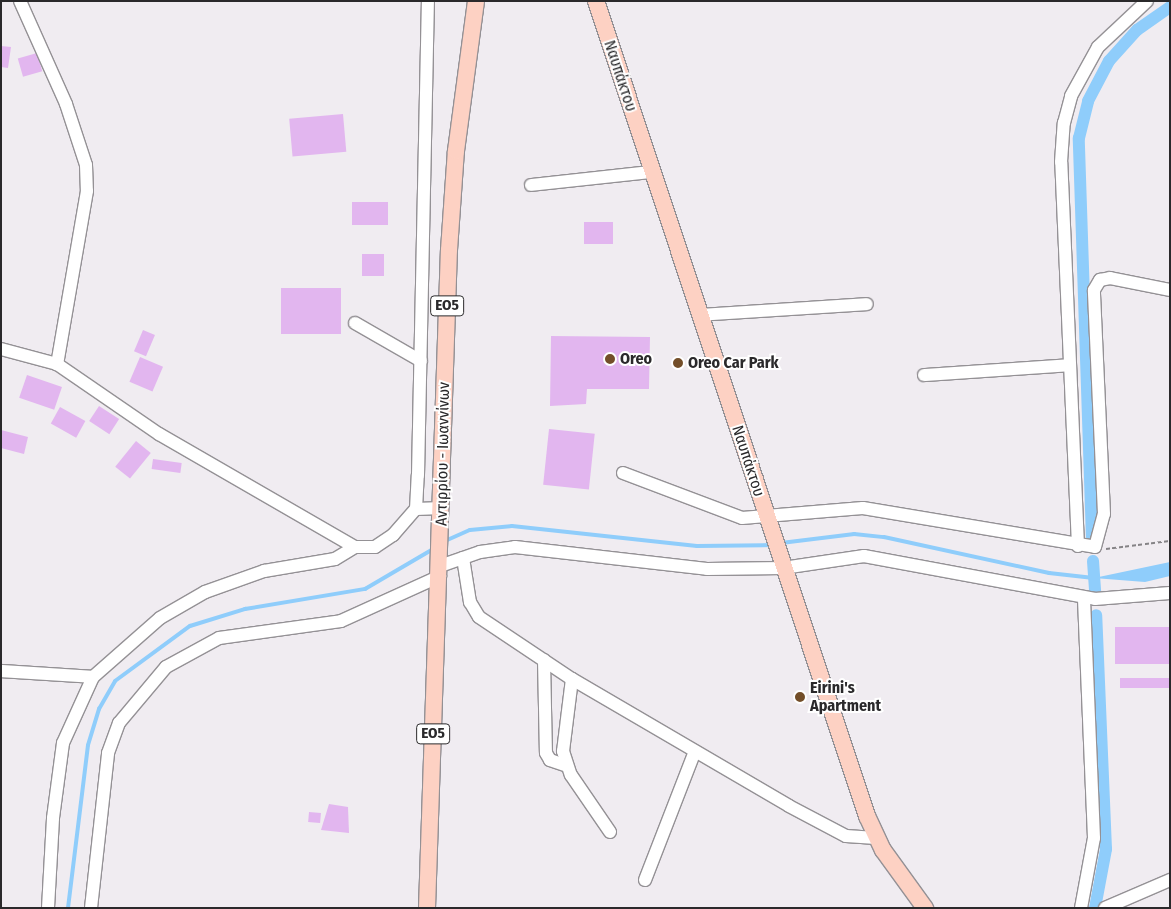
<!DOCTYPE html>
<html>
<head>
<meta charset="utf-8">
<style>
  body { margin:0 }
  #map { position:relative; width:1171px; height:909px; overflow:hidden; background:#f0ecf1; font-family:"Fira Sans Condensed",sans-serif }
  div>[style] { position:absolute }
  .water>* { inset:0; background:#8fcdfb }
  .stream>* { height:4px; margin:-2px; padding:0 2px; transform-origin:2px; border-radius:2px; background:#8fcdfb }
  .canal>* { height:12px; margin:-6px; padding:0 6px; transform-origin:6px; border-radius:6px; background:#8fcdfb }
  .building>* { inset:0; background:#e2b6ef; transform-origin:0 0 }
  .path>* { height:2px; margin-top:-1px; transform-origin:0; background:repeating-linear-gradient(90deg,#858386 0 4px,transparent 0 6.5px) }
  .roads { filter:drop-shadow(1px 0 #949195) drop-shadow(-1px 0 #949195) drop-shadow(0 1px #949195) drop-shadow(0 -1px #949195) }
  .minor>* { height:12px; margin:-6px; padding:0 6px; transform-origin:6px; border-radius:6px; background:#fff }
  .major>* { height:16px; margin:-8px; padding:0 8px; transform-origin:8px; border-radius:8px; background:#fdd1c3 }
  .dots>* { width:14px; height:14px; translate:-50% -50%; box-sizing:border-box; border:2px solid #fff; border-radius:50% }
  span { translate:-50% -50%; white-space:nowrap; text-align:center; line-height:1.15; -webkit-text-stroke:4px #fff; paint-order:stroke }
  .shield-label span { padding:1px 4px; background:#fff; border:1px solid; border-radius:4px; -webkit-text-stroke-width:0 }
  .shield-label { font-size:15px; color:#2a292b; font-weight:700 }
  .street-label { font-size:16px; color:#2a292b }
  .poi-label { font-size:16px; color:#2a292b; font-weight:700 }
  .left { translate:0 -50%; text-align:left }
  .frame { position:absolute; inset:0; border:2px solid #2a292b; pointer-events:none }
</style>
</head>
<body>
<div id="map">
  <div class="water">
    <i style="clip-path:polygon(1170px 562px,1170px 576px,1145px 582px,1094px 578px)"></i>
  </div>
  <div class="stream">
    <i style="left:445px;top:541px;width:27px;rotate:-24deg"></i>
    <i style="left:470px;top:530px;width:42px;rotate:-5.4deg"></i>
    <i style="left:512px;top:526px;width:186px;rotate:6.2deg"></i>
    <i style="left:697px;top:546px;width:77px;rotate:-0.7deg"></i>
    <i style="left:781px;top:543px;width:74px;rotate:-7deg"></i>
    <i style="left:854px;top:534px;width:30px;rotate:6deg"></i>
    <i style="left:884px;top:537px;width:169px;rotate:12.3deg"></i>
    <i style="left:1049px;top:573px;width:45px;rotate:6.3deg"></i>
    <i style="left:68px;top:908px;width:164px;rotate:-83deg"></i>
    <i style="left:88px;top:745px;width:38px;rotate:-73deg"></i>
    <i style="left:99px;top:709px;width:32px;rotate:-60deg"></i>
    <i style="left:115px;top:681px;width:93px;rotate:-36.3deg"></i>
    <i style="left:190px;top:626px;width:58px;rotate:-17.2deg"></i>
    <i style="left:245px;top:609px;width:122px;rotate:-9.5deg"></i>
    <i style="left:365px;top:589px;width:81px;rotate:-30.4deg"></i>
  </div>
  <div class="canal">
    <i style="left:1092px;top:539px;width:401px;rotate:-91.9deg"></i>
    <i style="left:1079px;top:138px;width:38px;rotate:-76deg"></i>
    <i style="left:1088px;top:101px;width:45px;rotate:-62.3deg"></i>
    <i style="left:1109px;top:61px;width:42px;rotate:-47.9deg"></i>
    <i style="left:1137px;top:30px;width:40px;rotate:-34.9deg"></i>
    <i style="left:1093px;top:561px;width:31px;rotate:86deg"></i>
    <i style="left:1095px;top:908px;width:60px;rotate:-79.4deg"></i>
    <i style="left:1106px;top:849px;width:234px;rotate:-92.4deg"></i>
  </div>
  <div class="building">
    <i style="clip-path:polygon(1px 46px,11px 47px,8px 68px,1px 67px)"></i>
    <i style="left:37px;top:53px;width:19px;height:20px;rotate:74deg"></i>
    <i style="left:343px;top:114px;width:38px;height:54px;rotate:85deg"></i>
    <i style="left:352px;top:202px;width:36px;height:23px"></i>
    <i style="left:584px;top:222px;width:29px;height:22px"></i>
    <i style="left:362px;top:254px;width:22px;height:22px"></i>
    <i style="left:281px;top:288px;width:60px;height:46px"></i>
    <i style="left:143px;top:330px;width:13px;height:23px;rotate:23deg"></i>
    <i style="clip-path:polygon(551px 336px,650px 337px,649px 389px,587px 389px,586px 404px,550px 406px)"></i>
    <i style="left:140px;top:357px;width:25px;height:27px;rotate:23deg"></i>
    <i style="left:27px;top:375px;width:37px;height:24px;rotate:19deg"></i>
    <i style="left:99px;top:406px;width:24px;height:18px;rotate:33deg"></i>
    <i style="left:60px;top:407px;width:29px;height:19px;rotate:29deg"></i>
    <i style="left:549px;top:429px;width:46px;height:56px;rotate:6deg"></i>
    <i style="clip-path:polygon(1px 430px,28px 437px,24px 454px,1px 448px)"></i>
    <i style="left:136px;top:441px;width:19px;height:33px;rotate:39deg"></i>
    <i style="left:153px;top:459px;width:29px;height:10px;rotate:8deg"></i>
    <i style="left:1170px;top:627px;width:37px;height:55px;rotate:90deg"></i>
    <i style="left:1170px;top:678px;width:10px;height:50px;rotate:90deg"></i>
    <i style="clip-path:polygon(329px 804px,348px 807px,349px 833px,321px 830px)"></i>
    <i style="left:309px;top:812px;width:12px;height:10px;rotate:5deg"></i>
  </div>
  <div class="path">
    <i style="left:1106px;top:549px;width:64px;rotate:-7.1deg"></i>
  </div>
  <div class="roads">
    <div class="minor">
      <i style="left:20px;top:1px;width:113px;rotate:65.9deg"></i>
      <i style="left:66px;top:104px;width:64px;rotate:71.8deg"></i>
      <i style="left:86px;top:165px;width:26px;rotate:88deg"></i>
      <i style="left:87px;top:191px;width:176px;rotate:99.8deg"></i>
      <i style="left:531px;top:185px;width:121px;rotate:-6.2deg"></i>
      <i style="left:699px;top:315px;width:168px;rotate:-3.7deg"></i>
      <i style="left:355px;top:323px;width:76px;rotate:29.9deg"></i>
      <i style="left:1px;top:349px;width:58px;rotate:15deg"></i>
      <i style="left:57px;top:364px;width:124px;rotate:34.5deg"></i>
      <i style="left:159px;top:434px;width:226px;rotate:30deg"></i>
      <i style="left:355px;top:547px;width:20px"></i>
      <i style="left:375px;top:547px;width:22px;rotate:-34deg"></i>
      <i style="left:393px;top:535px;width:35px;rotate:-49deg"></i>
      <i style="left:416px;top:509px;width:34px;rotate:-87deg"></i>
      <i style="left:418px;top:475px;width:474px;rotate:-88.8deg"></i>
      <i style="left:924px;top:375px;width:146px;rotate:-3.9deg"></i>
      <i style="left:623px;top:473px;width:127px;rotate:20.7deg"></i>
      <i style="left:742px;top:518px;width:121px;rotate:-4.7deg"></i>
      <i style="left:863px;top:508px;width:235px;rotate:9.5deg"></i>
      <i style="left:1095px;top:547px;width:34px;rotate:-75deg"></i>
      <i style="left:1104px;top:514px;width:224px;rotate:-92.6deg"></i>
      <i style="left:1094px;top:290px;width:12px;rotate:-59deg"></i>
      <i style="left:1100px;top:280px;width:10px;rotate:-11deg"></i>
      <i style="left:1110px;top:278px;width:61px;rotate:11.3deg"></i>
      <i style="left:416px;top:509px;width:26px;rotate:-2deg"></i>
      <i style="left:1078px;top:546px;width:384px;rotate:-92.5deg"></i>
      <i style="left:1061px;top:162px;width:39px;rotate:-86deg"></i>
      <i style="left:1064px;top:123px;width:28px;rotate:-75deg"></i>
      <i style="left:1071px;top:96px;width:56px;rotate:-61.1deg"></i>
      <i style="left:1098px;top:47px;width:67px;rotate:-43.2deg"></i>
      <i style="left:463px;top:558px;width:45px;rotate:81deg"></i>
      <i style="left:470px;top:602px;width:17px;rotate:59deg"></i>
      <i style="left:479px;top:617px;width:112px;rotate:33.7deg"></i>
      <i style="left:572px;top:679px;width:251px;rotate:30.3deg"></i>
      <i style="left:789px;top:806px;width:64px;rotate:27.8deg"></i>
      <i style="left:846px;top:836px;width:30px;rotate:4deg"></i>
      <i style="left:440px;top:566px;width:42px;rotate:-19.3deg"></i>
      <i style="left:480px;top:552px;width:35px;rotate:-8deg"></i>
      <i style="left:515px;top:547px;width:193px;rotate:6.5deg"></i>
      <i style="left:707px;top:569px;width:76px;rotate:-0.8deg"></i>
      <i style="left:783px;top:568px;width:82px;rotate:-8.4deg"></i>
      <i style="left:864px;top:556px;width:235px;rotate:10.5deg"></i>
      <i style="left:1095px;top:599px;width:75px;rotate:-4.6deg"></i>
      <i style="left:544px;top:660px;width:93px;rotate:88.8deg"></i>
      <i style="left:546px;top:753px;width:8px;rotate:60deg"></i>
      <i style="left:550px;top:760px;width:18px;rotate:19deg"></i>
      <i style="left:1px;top:671px;width:92px;rotate:3.7deg"></i>
      <i style="left:572px;top:679px;width:73px;rotate:97.1deg"></i>
      <i style="left:563px;top:751px;width:25px;rotate:72deg"></i>
      <i style="left:571px;top:775px;width:69px;rotate:55.6deg"></i>
      <i style="left:645px;top:880px;width:138px;rotate:-68.8deg"></i>
      <i style="left:48px;top:908px;width:90px;rotate:-86.8deg"></i>
      <i style="left:53px;top:818px;width:76px;rotate:-82.4deg"></i>
      <i style="left:63px;top:743px;width:72px;rotate:-65.6deg"></i>
      <i style="left:93px;top:677px;width:89px;rotate:-41.4deg"></i>
      <i style="left:160px;top:618px;width:52px;rotate:-30deg"></i>
      <i style="left:205px;top:592px;width:63px;rotate:-19.6deg"></i>
      <i style="left:264px;top:571px;width:72px;rotate:-9.6deg"></i>
      <i style="left:335px;top:559px;width:23px;rotate:-31deg"></i>
      <i style="left:91px;top:908px;width:156px;rotate:-83.7deg"></i>
      <i style="left:108px;top:753px;width:32px;rotate:-70deg"></i>
      <i style="left:119px;top:723px;width:73px;rotate:-50deg"></i>
      <i style="left:166px;top:667px;width:60px;rotate:-28.7deg"></i>
      <i style="left:219px;top:638px;width:123px;rotate:-7.9deg"></i>
      <i style="left:341px;top:621px;width:109px;rotate:-24.4deg"></i>
      <i style="left:1081px;top:908px;width:71px;rotate:-79.5deg"></i>
      <i style="left:1094px;top:838px;width:241px;rotate:-92.4deg"></i>
      <i style="left:1105px;top:908px;width:71px;rotate:-23.3deg"></i>
    </div>
    <div class="major">
      <i style="left:596px;top:1px;width:859px;rotate:71.61deg"></i>
      <i style="left:867px;top:816px;width:38px;rotate:65deg"></i>
      <i style="left:883px;top:850px;width:72px;rotate:54.1deg"></i>
      <i style="left:427px;top:908px;width:658px;rotate:-88.09deg"></i>
      <i style="left:449px;top:250px;width:99px;rotate:-86deg"></i>
      <i style="left:456px;top:151px;width:151px;rotate:-82.4deg"></i>
    </div>
  </div>
  <div class="dots">
    <i style="left:610px;top:359px;background:#734e29"></i>
    <i style="left:678px;top:363px;background:#734e29"></i>
    <i style="left:800px;top:697px;background:#734e29"></i>
  </div>
  <div class="shield-label">
    <span style="left:447px;top:306px">ΕΟ5</span>
    <span style="left:433px;top:734px">ΕΟ5</span>
  </div>
  <div class="street-label">
    <span style="left:620px;top:76px;rotate:72deg">Ναυπάκτου</span>
    <span style="left:443px;top:454px;rotate:-89deg">Αντιρρίου - Ιωαννίνων</span>
    <span style="left:748px;top:461px;rotate:72deg">Ναυπάκτου</span>
  </div>
  <div class="poi-label">
    <span class="left" style="left:620px;top:359px">Oreo</span>
    <span class="left" style="left:688px;top:363px">Oreo Car Park</span>
    <span class="left" style="left:810px;top:697px">Eirini's<br>Apartment</span>
  </div>
  <div class="frame"></div>
</div>
</body>
</html>
